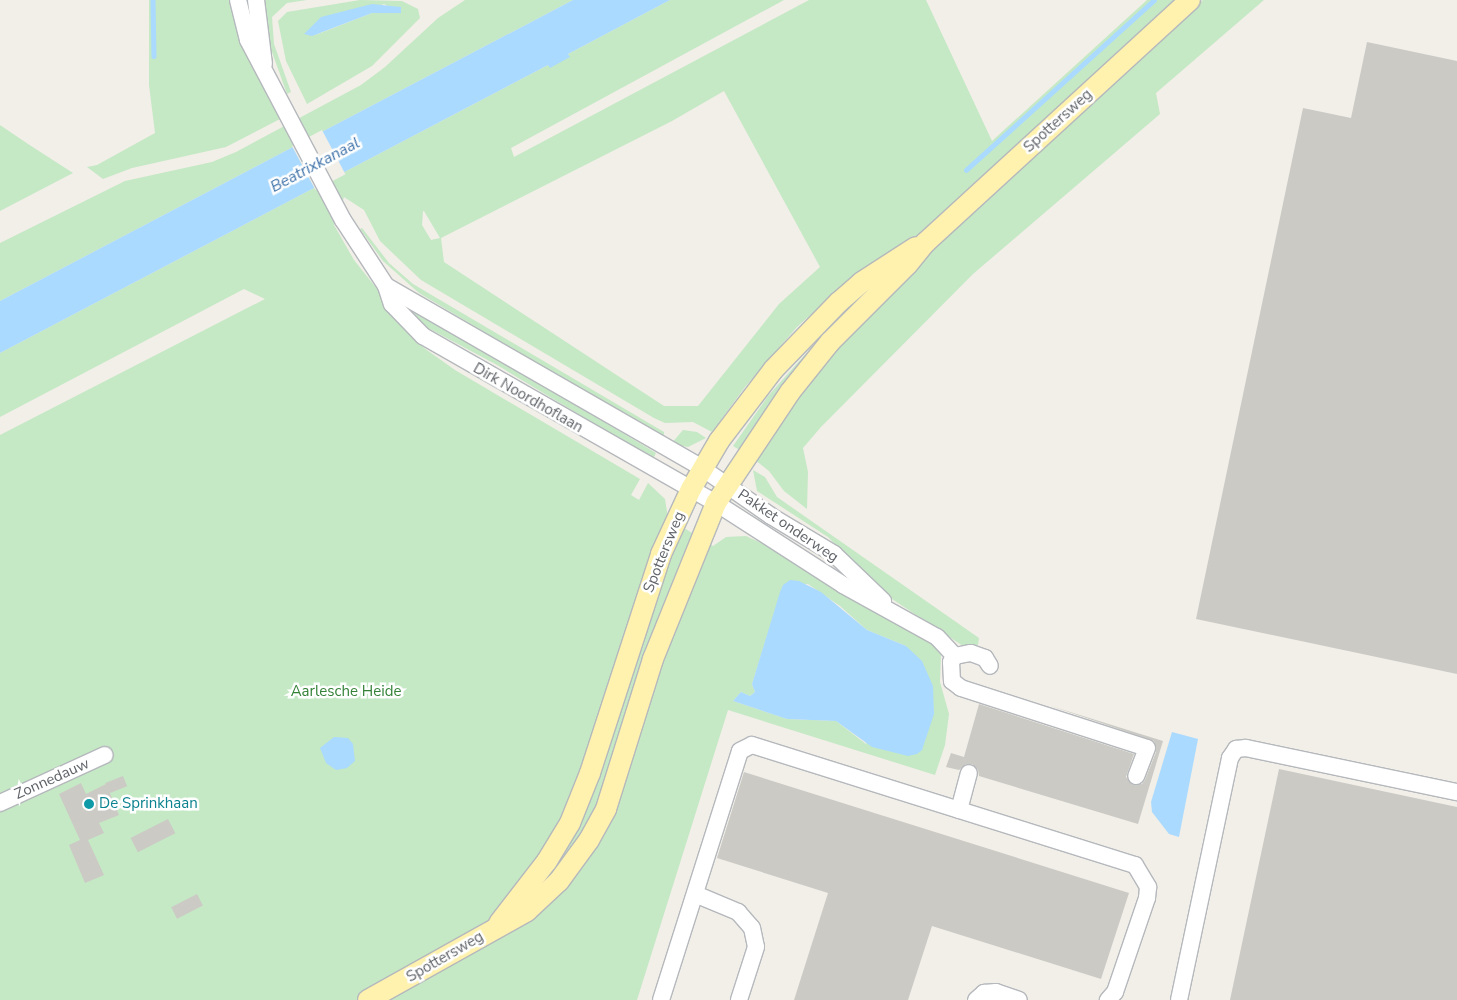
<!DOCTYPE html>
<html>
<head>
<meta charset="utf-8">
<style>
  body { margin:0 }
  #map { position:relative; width:1457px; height:1000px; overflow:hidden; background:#f1efe8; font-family:"Nunito Sans",sans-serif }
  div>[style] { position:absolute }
  .green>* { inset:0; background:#c5e8c5 }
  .water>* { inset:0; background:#aadaff }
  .pier>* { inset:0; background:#f1efe8; transform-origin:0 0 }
  .stream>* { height:4.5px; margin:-2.25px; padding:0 2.25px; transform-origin:2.25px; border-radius:2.25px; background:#aadaff }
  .building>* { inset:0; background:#cccac5; transform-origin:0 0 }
  .roads { filter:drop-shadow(1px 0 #b5b8bc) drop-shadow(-1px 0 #b5b8bc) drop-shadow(0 1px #b5b8bc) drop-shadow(0 -1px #b5b8bc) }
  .minor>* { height:16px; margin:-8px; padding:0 8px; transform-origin:8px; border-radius:8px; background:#fff }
  .major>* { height:20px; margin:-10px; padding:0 10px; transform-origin:10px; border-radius:10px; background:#fff2af }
  .dots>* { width:14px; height:14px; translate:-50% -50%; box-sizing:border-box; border:2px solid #fff; border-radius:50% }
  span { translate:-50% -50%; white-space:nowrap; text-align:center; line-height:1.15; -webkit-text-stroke:5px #fff; paint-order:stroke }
  .street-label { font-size:15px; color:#5f6368 }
  .park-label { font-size:15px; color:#348238 }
  .culture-label { font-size:15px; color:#0d838f }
  .left { translate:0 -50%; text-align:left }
  .water-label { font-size:16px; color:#4174aa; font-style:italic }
</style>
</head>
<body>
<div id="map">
  <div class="green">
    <i style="clip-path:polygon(149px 0,233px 0,252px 62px,280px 119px,226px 147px,132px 168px,103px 179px,87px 167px,97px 165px,155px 133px,149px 85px)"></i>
    <i style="clip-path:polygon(260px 0,307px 0,287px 3px,272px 17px,274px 44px,291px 92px,287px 94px,267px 38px)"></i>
    <i style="clip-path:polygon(evenodd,360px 0,402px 1px,418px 9px,420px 18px,372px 66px,307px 104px,286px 61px,278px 21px,287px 12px,360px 0,384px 4px,400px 12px,372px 13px,313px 36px,384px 4px)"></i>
    <i style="clip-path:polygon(465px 0,573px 0,0 301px,0 243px,125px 181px,212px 162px,236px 152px,361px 85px,385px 67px,438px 18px)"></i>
    <i style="clip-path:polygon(evenodd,670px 0,784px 0,511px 148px,514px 157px,809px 0,926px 0,992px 141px,1147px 0,1179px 0,923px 231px,837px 291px,797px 327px,745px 387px,712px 432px,693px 422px,665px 423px,654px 418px,421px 280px,380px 241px,364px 210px,344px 197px,334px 225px,354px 260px,424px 348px,455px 370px,640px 479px,631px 495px,639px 500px,648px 483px,665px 499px,668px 518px,713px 546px,726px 537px,746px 536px,788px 555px,931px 640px,941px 653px,940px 682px,949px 714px,945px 745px,935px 775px,728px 710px,637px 1000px,0 1000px,0 435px,265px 299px,244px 289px,0 417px,0 353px,548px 65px,550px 67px,569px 57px,568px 54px,670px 0,724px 91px,820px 267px,779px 304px,698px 406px,664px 406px,444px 262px,441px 238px,672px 121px,724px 91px,670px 0,423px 211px,424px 211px,440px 238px,431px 240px,422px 225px,423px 211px,670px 0,808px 584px,840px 606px,867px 630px,906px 646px,866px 744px,836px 721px,787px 719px,733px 701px,741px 692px,750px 696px,755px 692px,752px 684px,783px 585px,808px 584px)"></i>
    <i style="clip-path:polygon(1203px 0,1264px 0,1156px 93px,1160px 114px,973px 274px,821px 427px,803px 448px,808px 472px,807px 509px,784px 491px,769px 471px,755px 460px,824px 358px,961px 221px)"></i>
    <i style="clip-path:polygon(0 125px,28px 144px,73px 173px,0 211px)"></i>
    <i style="clip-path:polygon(362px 228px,389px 263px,413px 284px,664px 432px,664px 440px,419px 293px,383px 261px,360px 229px)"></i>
    <i style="clip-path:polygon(902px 259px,743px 452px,733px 446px,768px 396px,810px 349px,868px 286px)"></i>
    <i style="clip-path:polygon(410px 305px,656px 453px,653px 459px,497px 365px,428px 328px,407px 309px)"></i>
    <i style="clip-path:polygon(683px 430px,697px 432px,706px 438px,688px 447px,671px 444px)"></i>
    <i style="clip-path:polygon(753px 470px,765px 477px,777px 497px,979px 638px,978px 645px,963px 646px,883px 593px,828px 537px,757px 491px)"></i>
  </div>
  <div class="water">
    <i style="clip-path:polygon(573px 0,670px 0,568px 54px,570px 57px,550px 68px,548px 65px,0 353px,0 301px)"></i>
    <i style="clip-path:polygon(372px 4px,401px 7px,401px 13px,372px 13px,312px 36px,304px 34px,321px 17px)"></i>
    <i style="clip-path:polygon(790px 580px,799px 581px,821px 592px,867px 630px,906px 646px,922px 661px,933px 686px,934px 714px,922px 750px,917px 754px,908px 756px,872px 747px,836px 721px,787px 719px,733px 701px,741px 692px,750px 696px,755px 692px,752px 684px,780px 592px,783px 585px)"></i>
    <i style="clip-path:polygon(1172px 732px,1198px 739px,1179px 837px,1169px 834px,1152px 812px,1151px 802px)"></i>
    <i style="clip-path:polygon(334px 737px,348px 738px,353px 744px,355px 761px,347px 768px,336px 770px,326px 763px,320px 748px)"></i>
  </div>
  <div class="pier">
    <i style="left:322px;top:130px;width:50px;height:34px;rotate:62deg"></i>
  </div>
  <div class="stream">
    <i style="left:153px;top:0;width:56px;rotate:89deg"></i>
    <i style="left:966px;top:170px;width:253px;rotate:-42.1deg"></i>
  </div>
  <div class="building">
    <i style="clip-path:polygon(1367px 42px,1457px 61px,1457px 674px,1196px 619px,1303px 108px,1351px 118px)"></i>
    <i style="clip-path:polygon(979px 704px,1134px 754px,1126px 777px,1133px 785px,1142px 784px,1145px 780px,1156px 752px,1154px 741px,1051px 706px,1163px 741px,1138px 824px,979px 776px,978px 770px,972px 764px,966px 764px,959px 770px,946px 767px,951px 753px,964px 757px)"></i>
    <i style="clip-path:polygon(1279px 769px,1457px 807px,1457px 1000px,1230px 1000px)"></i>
    <i style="clip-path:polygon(744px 772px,1129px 893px,1101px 979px,932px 926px,908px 1000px,794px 1000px,828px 893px,717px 858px)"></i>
    <i style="left:123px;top:776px;width:11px;height:19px;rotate:68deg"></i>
    <i style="clip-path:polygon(81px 783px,86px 794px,106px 784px,119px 815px,99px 823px,104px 833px,88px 840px,104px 875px,85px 883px,69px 845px,80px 840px,59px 794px)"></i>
    <i style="left:168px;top:819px;width:16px;height:42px;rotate:63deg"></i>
    <i style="left:197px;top:894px;width:13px;height:29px;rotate:63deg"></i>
  </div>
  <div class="roads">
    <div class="minor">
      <i style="left:238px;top:0;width:41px;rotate:76deg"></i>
      <i style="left:248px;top:40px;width:204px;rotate:62.2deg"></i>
      <i style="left:343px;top:220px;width:79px;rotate:56.9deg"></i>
      <i style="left:386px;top:286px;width:19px;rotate:72deg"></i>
      <i style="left:392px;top:304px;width:45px;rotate:45.9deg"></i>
      <i style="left:423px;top:336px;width:337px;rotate:29.7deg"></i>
      <i style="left:716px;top:503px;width:151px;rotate:32.8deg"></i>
      <i style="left:843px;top:585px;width:107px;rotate:29deg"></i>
      <i style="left:937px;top:637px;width:26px;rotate:47deg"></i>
      <i style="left:256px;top:0;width:64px;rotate:82.9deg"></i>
      <i style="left:386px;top:286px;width:365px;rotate:29.9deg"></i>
      <i style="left:702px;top:468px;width:84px;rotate:34.8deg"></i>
      <i style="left:771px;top:516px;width:74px;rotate:31.1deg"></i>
      <i style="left:834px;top:554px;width:68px;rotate:43.8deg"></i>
      <i style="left:955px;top:656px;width:7px;rotate:124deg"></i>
      <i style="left:951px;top:662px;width:19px;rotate:87deg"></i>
      <i style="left:952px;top:681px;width:11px;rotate:38deg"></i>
      <i style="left:961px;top:688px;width:195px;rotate:17.9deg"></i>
      <i style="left:1147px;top:748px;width:30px;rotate:111deg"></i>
      <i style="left:955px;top:656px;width:16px;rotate:-11deg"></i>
      <i style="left:971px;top:653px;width:15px;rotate:20deg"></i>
      <i style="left:985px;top:658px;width:9px;rotate:58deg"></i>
      <i style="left:0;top:803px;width:115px;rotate:-24.6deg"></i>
      <i style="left:959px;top:810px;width:38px;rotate:-75deg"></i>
      <i style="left:695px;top:894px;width:47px;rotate:22.7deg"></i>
      <i style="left:738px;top:912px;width:21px;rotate:49deg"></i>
      <i style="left:752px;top:928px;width:19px;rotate:78deg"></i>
      <i style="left:756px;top:947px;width:56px;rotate:107.8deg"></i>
      <i style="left:661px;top:1000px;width:261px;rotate:-72.4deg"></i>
      <i style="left:740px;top:751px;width:13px;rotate:-27deg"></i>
      <i style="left:752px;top:745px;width:401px;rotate:17.4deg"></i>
      <i style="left:1135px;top:865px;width:26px;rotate:59deg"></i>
      <i style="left:1148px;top:887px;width:11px;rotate:95deg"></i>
      <i style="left:1147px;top:898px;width:99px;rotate:108.8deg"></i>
      <i style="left:1115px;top:992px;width:11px;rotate:131deg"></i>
      <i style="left:976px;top:1000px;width:11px;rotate:-41deg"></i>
      <i style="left:984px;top:993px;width:12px;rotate:-5deg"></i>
      <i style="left:996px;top:992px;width:24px;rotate:19deg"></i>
      <i style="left:1179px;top:1000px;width:247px;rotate:-78.1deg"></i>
      <i style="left:1230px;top:758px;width:11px;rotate:-56deg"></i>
      <i style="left:1236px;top:749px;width:10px;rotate:-6deg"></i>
      <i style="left:1246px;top:748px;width:216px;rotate:11.8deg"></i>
    </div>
    <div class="major">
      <i style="left:499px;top:923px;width:78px;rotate:-52.3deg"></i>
      <i style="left:547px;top:861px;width:44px;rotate:-58.8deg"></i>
      <i style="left:570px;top:823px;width:54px;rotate:-68.2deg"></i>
      <i style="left:590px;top:773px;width:230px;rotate:-72deg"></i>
      <i style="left:661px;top:554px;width:72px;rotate:-65.2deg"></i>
      <i style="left:691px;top:489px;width:56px;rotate:-59.7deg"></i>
      <i style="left:719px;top:441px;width:89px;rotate:-52.7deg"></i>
      <i style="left:773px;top:370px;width:95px;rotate:-45.9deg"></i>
      <i style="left:839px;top:302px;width:30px;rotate:-41deg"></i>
      <i style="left:862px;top:282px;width:64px;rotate:-32.9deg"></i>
      <i style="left:368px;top:1000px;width:182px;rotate:-29.2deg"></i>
      <i style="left:527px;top:911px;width:44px;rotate:-43.2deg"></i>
      <i style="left:559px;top:881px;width:51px;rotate:-53.8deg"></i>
      <i style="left:589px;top:840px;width:35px;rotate:-61deg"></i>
      <i style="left:606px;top:809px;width:157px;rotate:-72.6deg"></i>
      <i style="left:653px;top:659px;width:168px;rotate:-68deg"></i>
      <i style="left:716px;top:503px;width:133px;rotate:-56.3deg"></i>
      <i style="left:790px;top:392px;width:64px;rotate:-51.3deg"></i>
      <i style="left:830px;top:342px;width:110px;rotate:-45deg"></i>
      <i style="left:908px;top:264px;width:28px;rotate:-51deg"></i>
      <i style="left:926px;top:242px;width:358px;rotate:-42.5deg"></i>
    </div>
  </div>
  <div class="dots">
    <i style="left:89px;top:804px;background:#0f9aa8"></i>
  </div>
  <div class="street-label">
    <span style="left:1058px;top:121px;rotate:-42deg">Spottersweg</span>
    <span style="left:528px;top:398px;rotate:30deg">Dirk Noordhoflaan</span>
    <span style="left:788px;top:526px;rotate:34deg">Pakket onderweg</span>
    <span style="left:664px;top:552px;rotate:-68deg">Spottersweg</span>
    <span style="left:52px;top:779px;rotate:-24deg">Zonnedauw</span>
    <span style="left:445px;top:957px;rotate:-30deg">Spottersweg</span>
  </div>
  <div class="park-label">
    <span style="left:346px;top:692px">Aarlesche Heide</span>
  </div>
  <div class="culture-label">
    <span class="left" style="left:99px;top:804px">De Sprinkhaan</span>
  </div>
  <div class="water-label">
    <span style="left:315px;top:165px;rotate:-28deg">Beatrixkanaal</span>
  </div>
</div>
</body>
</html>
